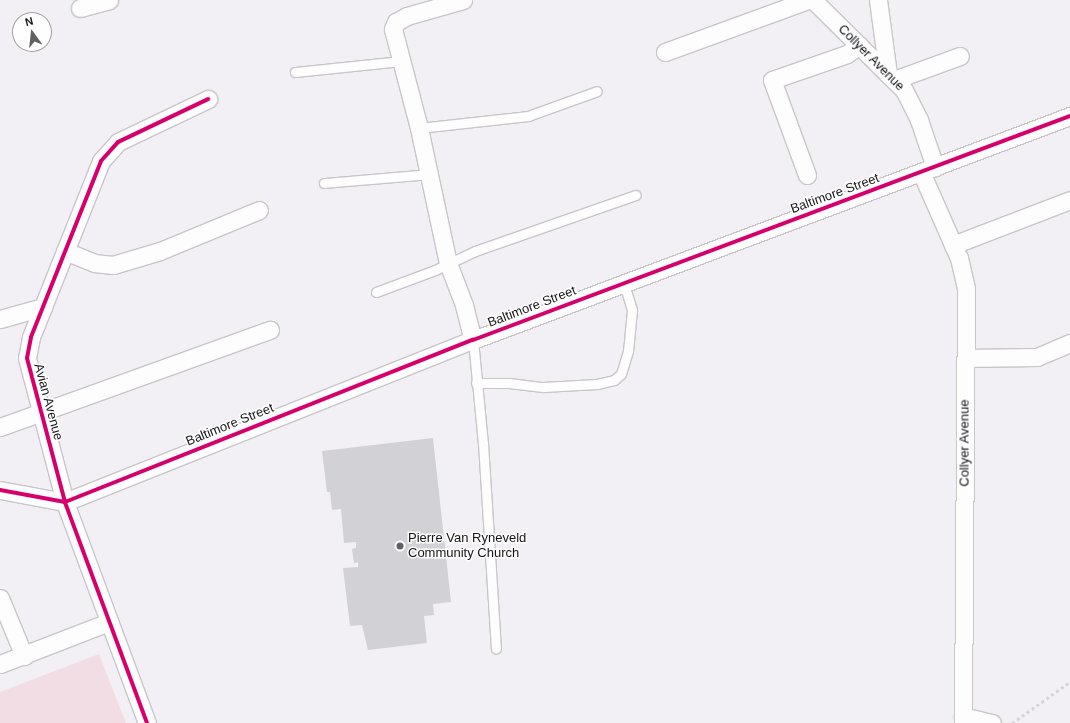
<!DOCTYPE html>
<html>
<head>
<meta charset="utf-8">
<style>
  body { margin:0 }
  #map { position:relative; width:1070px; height:723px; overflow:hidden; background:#f3f0f5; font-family:Helvetica,sans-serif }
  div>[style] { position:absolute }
  .green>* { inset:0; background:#f2dde5 }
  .building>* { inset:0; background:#d2d1d5 }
  .path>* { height:2.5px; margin-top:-1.25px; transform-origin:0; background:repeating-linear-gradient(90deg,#d4d4d5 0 3px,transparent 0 6px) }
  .roads { filter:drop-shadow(1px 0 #c8c6c9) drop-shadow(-1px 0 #c8c6c9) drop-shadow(0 1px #c8c6c9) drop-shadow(0 -1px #c8c6c9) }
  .service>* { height:9px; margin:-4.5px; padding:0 4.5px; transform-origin:4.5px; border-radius:4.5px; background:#fdfdfe }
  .minor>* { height:17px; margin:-8.5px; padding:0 8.5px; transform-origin:8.5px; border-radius:8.5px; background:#fdfdfe }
  .cycleway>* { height:4px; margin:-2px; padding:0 2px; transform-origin:2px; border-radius:2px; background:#d6006c }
  .dots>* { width:11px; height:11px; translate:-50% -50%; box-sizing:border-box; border:2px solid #fefefe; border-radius:50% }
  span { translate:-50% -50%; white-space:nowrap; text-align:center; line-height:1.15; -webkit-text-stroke:3px #fefefe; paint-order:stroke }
  .street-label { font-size:13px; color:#141316 }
  .poi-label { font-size:13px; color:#141316 }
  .left { translate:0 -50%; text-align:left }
  .north { position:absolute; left:12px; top:12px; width:40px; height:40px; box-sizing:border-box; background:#fefefe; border:1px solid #a0a0a1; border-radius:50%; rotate:345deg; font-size:11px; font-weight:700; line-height:16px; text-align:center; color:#141316 }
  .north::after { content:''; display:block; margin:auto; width:14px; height:18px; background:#626064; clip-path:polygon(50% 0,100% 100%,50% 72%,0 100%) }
</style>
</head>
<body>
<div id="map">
  <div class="green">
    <i style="clip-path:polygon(99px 654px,126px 723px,0 723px,0 692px)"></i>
  </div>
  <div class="building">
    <i style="clip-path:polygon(433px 438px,451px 602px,433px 604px,434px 615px,424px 616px,427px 643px,368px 650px,362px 625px,350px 626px,343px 568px,358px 567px,358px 562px,354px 563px,352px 549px,356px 548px,356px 542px,344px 543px,341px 509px,332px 510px,330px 492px,327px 492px,322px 451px)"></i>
  </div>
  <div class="path">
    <i style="left:1012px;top:723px;width:71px;rotate:-35.3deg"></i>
  </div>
  <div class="roads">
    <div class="service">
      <i style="left:295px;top:72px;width:107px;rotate:-5.9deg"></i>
      <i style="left:419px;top:128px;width:110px;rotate:-6.3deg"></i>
      <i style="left:528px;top:116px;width:73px;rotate:-19.9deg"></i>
      <i style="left:324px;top:183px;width:105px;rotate:-4.9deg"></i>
      <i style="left:376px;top:292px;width:63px;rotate:-20.4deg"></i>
      <i style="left:435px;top:270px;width:44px;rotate:-25.4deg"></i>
      <i style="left:475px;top:251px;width:170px;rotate:-19.2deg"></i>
      <i style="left:473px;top:340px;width:103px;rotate:84.5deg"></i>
      <i style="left:483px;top:443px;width:206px;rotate:86.4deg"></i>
      <i style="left:476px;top:383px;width:33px"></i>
      <i style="left:509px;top:383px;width:34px;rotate:7deg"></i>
      <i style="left:543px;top:387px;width:54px;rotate:-3.2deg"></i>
      <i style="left:597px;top:384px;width:17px;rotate:-13deg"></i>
      <i style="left:614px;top:380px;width:9px;rotate:-41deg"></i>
      <i style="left:621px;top:374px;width:24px;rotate:-73deg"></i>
      <i style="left:628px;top:351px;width:41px;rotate:-84.4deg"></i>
      <i style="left:632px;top:310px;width:28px;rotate:-107deg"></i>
    </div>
    <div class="minor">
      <i style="left:463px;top:0;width:58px;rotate:164.1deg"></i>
      <i style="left:407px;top:16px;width:13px;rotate:151deg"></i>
      <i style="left:396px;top:22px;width:8px;rotate:113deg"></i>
      <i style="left:393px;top:29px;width:102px;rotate:75.3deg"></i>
      <i style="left:419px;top:128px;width:138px;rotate:77.9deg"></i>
      <i style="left:448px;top:263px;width:45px;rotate:69.1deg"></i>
      <i style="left:464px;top:305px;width:36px;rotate:76deg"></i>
      <i style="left:813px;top:0;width:128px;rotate:44.7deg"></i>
      <i style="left:904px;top:90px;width:34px;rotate:63deg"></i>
      <i style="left:919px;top:120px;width:50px;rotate:71.2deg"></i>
      <i style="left:878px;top:0;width:75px;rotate:82.3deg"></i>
      <i style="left:80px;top:8px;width:30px;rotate:-15deg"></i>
      <i style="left:665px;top:52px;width:152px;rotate:-20deg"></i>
      <i style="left:894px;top:80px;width:70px;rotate:-20deg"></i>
      <i style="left:921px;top:172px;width:94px;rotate:66.2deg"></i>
      <i style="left:959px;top:258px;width:31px;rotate:77deg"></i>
      <i style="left:966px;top:288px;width:435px;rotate:90.4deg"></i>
      <i style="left:807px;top:175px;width:101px;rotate:-110.2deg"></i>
      <i style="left:772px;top:80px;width:79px;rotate:-19.1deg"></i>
      <i style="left:847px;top:54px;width:15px;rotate:-37deg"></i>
      <i style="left:953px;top:245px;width:125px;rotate:-21deg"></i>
      <i style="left:65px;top:251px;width:31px;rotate:22deg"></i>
      <i style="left:94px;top:263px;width:19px;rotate:6deg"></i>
      <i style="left:113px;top:265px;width:49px;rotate:-16.6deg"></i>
      <i style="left:160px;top:251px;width:107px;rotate:-22.5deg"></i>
      <i style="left:0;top:319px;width:45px;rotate:-15.6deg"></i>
      <i style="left:966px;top:358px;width:71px;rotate:-0.8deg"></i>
      <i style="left:1037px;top:357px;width:36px;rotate:-23deg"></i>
      <i style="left:0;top:427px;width:287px;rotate:-19.8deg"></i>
      <i style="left:0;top:490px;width:66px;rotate:10.5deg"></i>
      <i style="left:65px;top:502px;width:439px;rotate:-21.7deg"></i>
      <i style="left:473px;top:340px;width:638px;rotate:-20.57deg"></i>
      <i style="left:0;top:598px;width:63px;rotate:67.5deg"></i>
      <i style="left:0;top:664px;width:117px;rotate:-21.1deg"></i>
      <i style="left:963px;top:716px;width:30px;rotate:14deg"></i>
      <i style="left:147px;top:723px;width:236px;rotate:-110.4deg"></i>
      <i style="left:65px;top:502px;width:149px;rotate:-104.8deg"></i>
      <i style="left:27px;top:358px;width:21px;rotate:-79deg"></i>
      <i style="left:31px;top:337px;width:189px;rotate:-68.3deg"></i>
      <i style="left:101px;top:161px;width:25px;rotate:-48deg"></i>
      <i style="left:118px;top:142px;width:100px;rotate:-25.5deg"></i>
    </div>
  </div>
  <div class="cycleway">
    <i style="left:0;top:490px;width:66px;rotate:10.5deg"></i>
    <i style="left:65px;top:502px;width:439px;rotate:-21.7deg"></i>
    <i style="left:473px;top:340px;width:638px;rotate:-20.57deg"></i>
    <i style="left:147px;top:723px;width:236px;rotate:-110.4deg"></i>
    <i style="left:65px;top:502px;width:149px;rotate:-104.8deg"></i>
    <i style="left:27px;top:358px;width:21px;rotate:-79deg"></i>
    <i style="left:31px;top:337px;width:189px;rotate:-68.3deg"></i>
    <i style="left:101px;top:161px;width:25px;rotate:-48deg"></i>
    <i style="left:118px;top:142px;width:100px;rotate:-25.5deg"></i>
  </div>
  <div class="dots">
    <i style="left:400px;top:546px;background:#626064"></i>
  </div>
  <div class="street-label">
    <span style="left:871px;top:58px;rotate:45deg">Collyer Avenue</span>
    <span style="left:835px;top:194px;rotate:-20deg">Baltimore Street</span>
    <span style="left:532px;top:307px;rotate:-21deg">Baltimore Street</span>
    <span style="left:48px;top:402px;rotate:75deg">Avian Avenue</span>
    <span style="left:230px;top:425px;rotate:-22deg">Baltimore Street</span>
    <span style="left:965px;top:443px;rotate:-90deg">Collyer Avenue</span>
  </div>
  <div class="poi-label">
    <span class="left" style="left:408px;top:546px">Pierre Van Ryneveld<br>Community Church</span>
  </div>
  <div class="north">N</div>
</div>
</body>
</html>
